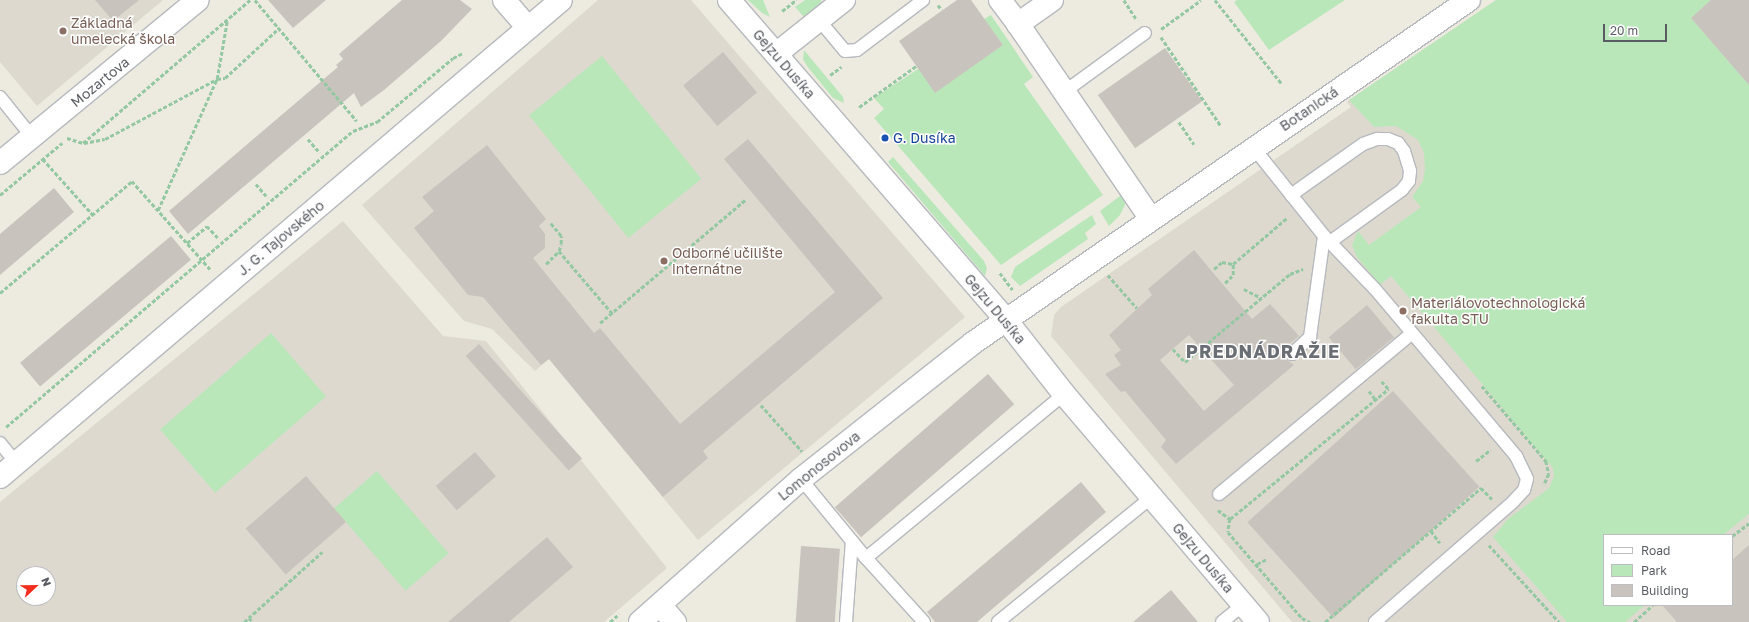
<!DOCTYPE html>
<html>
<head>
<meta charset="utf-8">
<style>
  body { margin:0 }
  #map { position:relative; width:1749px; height:622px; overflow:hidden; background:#edeae0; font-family:"Golos Text",sans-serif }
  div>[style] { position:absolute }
  .education>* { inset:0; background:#ddd9cf }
  .green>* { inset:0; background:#bae7ba; transform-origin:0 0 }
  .building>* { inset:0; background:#c8c4bd; transform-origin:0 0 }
  .path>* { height:2.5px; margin-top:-1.25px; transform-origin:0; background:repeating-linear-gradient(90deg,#93c8a2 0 4px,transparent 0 6px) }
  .roads { filter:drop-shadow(1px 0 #b6b9be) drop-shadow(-1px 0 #b6b9be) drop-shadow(0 1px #b6b9be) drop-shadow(0 -1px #b6b9be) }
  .service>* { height:12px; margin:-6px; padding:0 6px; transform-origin:6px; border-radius:6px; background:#fff }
  .minor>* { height:22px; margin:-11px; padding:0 11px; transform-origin:11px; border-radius:11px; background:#fff }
  .dots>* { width:11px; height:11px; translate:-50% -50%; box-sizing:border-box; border:2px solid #fff; border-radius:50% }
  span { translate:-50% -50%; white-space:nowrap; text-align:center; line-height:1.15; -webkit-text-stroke:3px #fff; paint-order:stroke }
  .education-label { font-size:14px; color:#785e54 }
  .left { translate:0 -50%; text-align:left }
  .street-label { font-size:14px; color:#595d63 }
  .transit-label { font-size:14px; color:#164399 }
  .district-label { font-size:18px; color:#6a6f75; font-weight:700; letter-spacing:1px }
  .legend { position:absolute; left:1603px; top:534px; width:130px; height:72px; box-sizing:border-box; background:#fff; border:1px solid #bdbec1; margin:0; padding:5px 7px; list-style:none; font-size:12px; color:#595d63 }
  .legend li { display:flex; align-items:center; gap:8px; height:20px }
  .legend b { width:20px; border:1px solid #bdbec1 }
  .north { position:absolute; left:16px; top:566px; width:40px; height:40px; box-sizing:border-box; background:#fff; border:1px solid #bdbec1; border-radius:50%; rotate:68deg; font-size:11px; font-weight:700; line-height:16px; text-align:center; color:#595d63 }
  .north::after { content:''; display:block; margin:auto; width:14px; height:18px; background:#f42f1f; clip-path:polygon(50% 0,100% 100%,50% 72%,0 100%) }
  .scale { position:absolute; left:1603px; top:24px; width:64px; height:18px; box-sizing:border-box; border:2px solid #595d63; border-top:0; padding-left:5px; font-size:12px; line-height:14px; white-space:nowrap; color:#595d63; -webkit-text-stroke:3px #fff; paint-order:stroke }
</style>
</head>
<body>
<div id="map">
  <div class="education">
    <i style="clip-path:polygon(0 0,163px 0,37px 106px,0 62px)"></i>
    <i style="clip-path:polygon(598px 0,691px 0,965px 317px,698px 540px,549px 359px,535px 371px,492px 329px,464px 321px,362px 205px)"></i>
    <i style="clip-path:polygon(evenodd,1496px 0,1749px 0,1749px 622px,1292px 622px,1051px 336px,1054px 315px,1061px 307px,1351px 107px,1347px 102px,1349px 100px,1496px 0,1604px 535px,1732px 535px,1732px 605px,1604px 605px,1604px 535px)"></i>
    <i style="clip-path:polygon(evenodd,343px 221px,443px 336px,486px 341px,667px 568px,604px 622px,0 622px,0 502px,343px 221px,24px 574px,48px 574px,48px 598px,24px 598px,24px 574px)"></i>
  </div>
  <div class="green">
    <i style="clip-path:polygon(748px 0,763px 0,770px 17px,762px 13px)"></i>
    <i style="clip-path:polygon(805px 0,821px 0,822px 4px,805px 18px,795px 7px)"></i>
    <i style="clip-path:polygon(1237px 0,1345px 0,1269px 50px,1234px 2px)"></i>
    <i style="clip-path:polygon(1496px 0,1711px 0,1691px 18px,1749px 85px,1749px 514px,1723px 535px,1604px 535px,1604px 605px,1645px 605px,1625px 622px,1567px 622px,1493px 537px,1508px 519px,1549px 488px,1554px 476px,1553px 468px,1391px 276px,1380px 285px,1357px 257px,1352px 245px,1358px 231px,1369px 245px,1421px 207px,1412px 197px,1423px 181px,1425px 169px,1424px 153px,1418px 140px,1396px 126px,1374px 127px,1349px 100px)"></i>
    <i style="clip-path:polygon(991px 15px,1033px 77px,1024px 84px,1103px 195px,1001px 265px,874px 118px,884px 109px,874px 98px,918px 69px,1003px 45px,984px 19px)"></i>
    <i style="clip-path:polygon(804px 50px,843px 97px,844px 103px,833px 98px,807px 66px,803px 59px)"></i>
    <i style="left:602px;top:56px;width:158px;height:94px;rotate:51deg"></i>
    <i style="clip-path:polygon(893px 157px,984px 261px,987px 268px,985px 276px,888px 162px)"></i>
    <i style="clip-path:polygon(1124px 193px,1125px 205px,1120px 215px,1109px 226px,1100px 211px)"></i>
    <i style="clip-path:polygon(1092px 215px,1096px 224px,1085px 233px,1088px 239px,1020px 286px,1011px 277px,1015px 267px)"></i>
    <i style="left:271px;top:333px;width:84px;height:147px;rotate:49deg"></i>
    <i style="left:377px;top:471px;width:109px;height:57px;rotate:49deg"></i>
  </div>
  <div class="building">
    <i style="clip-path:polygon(95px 0,139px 0,113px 21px)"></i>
    <i style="clip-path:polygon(268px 0,326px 0,293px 28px)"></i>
    <i style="clip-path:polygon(402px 0,460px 0,472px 9px,441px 41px,384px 90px,361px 107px,354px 93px,188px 234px,169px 211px,338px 67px,336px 65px,343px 59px,339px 54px)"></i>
    <i style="clip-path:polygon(957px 0,971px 0,1003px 45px,935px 93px,899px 41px)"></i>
    <i style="clip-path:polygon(1711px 0,1749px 0,1749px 85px,1691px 18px)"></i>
    <i style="left:1165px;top:48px;width:65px;height:82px;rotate:55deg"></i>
    <i style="left:723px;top:52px;width:53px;height:52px;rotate:50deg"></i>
    <i style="clip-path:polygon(748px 139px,883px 298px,703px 451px,708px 458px,663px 497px,549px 359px,541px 365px,483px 297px,468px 295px,414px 228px,434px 211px,422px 197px,487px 145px,546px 219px,539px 226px,545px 234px,545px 248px,533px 258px,594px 333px,600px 328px,680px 424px,835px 292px,724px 159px)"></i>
    <i style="clip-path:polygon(54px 188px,74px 212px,0 275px,0 234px)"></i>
    <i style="left:171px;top:236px;width:31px;height:197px;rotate:50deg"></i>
    <i style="clip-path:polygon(evenodd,1194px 250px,1252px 319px,1270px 304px,1299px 336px,1282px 350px,1286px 359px,1294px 365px,1176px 464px,1161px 447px,1166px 440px,1125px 391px,1121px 392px,1105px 374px,1121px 365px,1114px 355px,1121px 350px,1109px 335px,1152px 295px,1148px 289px,1194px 250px,1189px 335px,1234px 385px,1204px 411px,1160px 360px,1189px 335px)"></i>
    <i style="left:1367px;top:305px;width:42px;height:50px;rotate:50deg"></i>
    <i style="left:479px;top:344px;width:154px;height:18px;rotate:48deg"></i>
    <i style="left:988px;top:374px;width:40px;height:203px;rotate:49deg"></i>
    <i style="left:1393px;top:391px;width:129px;height:196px;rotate:48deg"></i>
    <i style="left:475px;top:452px;width:32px;height:52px;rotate:49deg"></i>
    <i style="left:306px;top:476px;width:61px;height:80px;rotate:49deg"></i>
    <i style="clip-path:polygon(1081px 482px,1106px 512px,977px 622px,935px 622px,927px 612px)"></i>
    <i style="clip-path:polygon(547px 537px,573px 567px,509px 622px,448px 622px)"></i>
    <i style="clip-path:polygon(1749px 545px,1749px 622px,1677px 622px,1662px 605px,1732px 605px,1732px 560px)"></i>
    <i style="left:801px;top:546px;width:39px;height:76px;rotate:4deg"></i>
    <i style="clip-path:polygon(1171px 590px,1198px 622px,1133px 622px)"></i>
  </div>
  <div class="path">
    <i style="left:255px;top:0;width:158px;rotate:49.9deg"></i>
    <i style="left:1124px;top:0;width:24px;rotate:57deg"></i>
    <i style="left:1215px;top:0;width:107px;rotate:51.4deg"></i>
    <i style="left:938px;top:5px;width:6px;rotate:51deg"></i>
    <i style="left:782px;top:11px;width:18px;rotate:-38deg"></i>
    <i style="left:1161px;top:29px;width:49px;rotate:-35.9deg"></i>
    <i style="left:1161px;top:37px;width:107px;rotate:56deg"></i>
    <i style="left:830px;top:75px;width:14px;rotate:-36deg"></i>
    <i style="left:859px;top:107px;width:70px;rotate:-35.7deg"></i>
    <i style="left:1179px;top:122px;width:27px;rotate:56deg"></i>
    <i style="left:67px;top:138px;width:17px;rotate:17deg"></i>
    <i style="left:83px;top:143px;width:220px;rotate:-40.6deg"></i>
    <i style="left:308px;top:139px;width:18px;rotate:49deg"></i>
    <i style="left:84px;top:143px;width:21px;rotate:-11deg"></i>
    <i style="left:105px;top:139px;width:127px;rotate:-28.2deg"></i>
    <i style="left:217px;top:79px;width:59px;rotate:-80.2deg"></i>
    <i style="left:43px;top:159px;width:75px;rotate:48.2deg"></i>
    <i style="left:256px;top:184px;width:18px;rotate:49deg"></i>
    <i style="left:0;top:195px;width:81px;rotate:-40deg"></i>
    <i style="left:158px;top:210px;width:144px;rotate:-65.8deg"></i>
    <i style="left:217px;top:79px;width:8px;rotate:-7deg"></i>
    <i style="left:225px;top:78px;width:74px;rotate:-42.8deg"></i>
    <i style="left:187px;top:243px;width:26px;rotate:-40deg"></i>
    <i style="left:207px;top:226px;width:18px;rotate:47deg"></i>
    <i style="left:559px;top:251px;width:82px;rotate:49.5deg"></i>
    <i style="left:546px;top:264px;width:18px;rotate:-45deg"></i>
    <i style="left:559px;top:251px;width:7px;rotate:-74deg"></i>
    <i style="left:561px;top:244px;width:8px;rotate:-90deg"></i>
    <i style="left:561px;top:236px;width:17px;rotate:-130deg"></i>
    <i style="left:1214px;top:269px;width:11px;rotate:-41deg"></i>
    <i style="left:1222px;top:262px;width:11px;rotate:10deg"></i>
    <i style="left:1233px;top:264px;width:72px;rotate:-40.5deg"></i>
    <i style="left:1000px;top:273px;width:21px;rotate:53deg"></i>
    <i style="left:1108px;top:275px;width:44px;rotate:48.7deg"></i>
    <i style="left:1225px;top:283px;width:11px;rotate:-45deg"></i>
    <i style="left:1233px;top:275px;width:11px;rotate:-90deg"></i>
    <i style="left:1244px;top:289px;width:20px;rotate:27deg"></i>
    <i style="left:0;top:293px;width:173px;rotate:-40.3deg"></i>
    <i style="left:132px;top:181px;width:119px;rotate:48.4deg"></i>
    <i style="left:600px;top:323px;width:192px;rotate:-40.3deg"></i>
    <i style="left:1173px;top:349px;width:18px;rotate:47deg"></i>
    <i style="left:1185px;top:362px;width:137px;rotate:-40deg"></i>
    <i style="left:1290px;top:274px;width:14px;rotate:-21deg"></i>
    <i style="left:1482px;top:386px;width:99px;rotate:49.5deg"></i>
    <i style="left:1546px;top:461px;width:13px;rotate:77deg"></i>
    <i style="left:1549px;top:474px;width:12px;rotate:114deg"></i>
    <i style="left:1369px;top:391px;width:11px;rotate:52deg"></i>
    <i style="left:761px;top:405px;width:62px;rotate:48.3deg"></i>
    <i style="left:6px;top:427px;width:456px;rotate:-40.5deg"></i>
    <i style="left:353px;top:131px;width:26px;rotate:-21deg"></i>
    <i style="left:377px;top:122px;width:99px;rotate:-40.1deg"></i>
    <i style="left:453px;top:58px;width:11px;rotate:-27deg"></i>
    <i style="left:1476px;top:461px;width:18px;rotate:-38deg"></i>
    <i style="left:1218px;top:510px;width:15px;rotate:37deg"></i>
    <i style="left:1230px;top:519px;width:205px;rotate:-39.4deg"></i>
    <i style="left:1388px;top:389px;width:12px;rotate:-132deg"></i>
    <i style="left:1230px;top:519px;width:13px;rotate:99deg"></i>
    <i style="left:1228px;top:532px;width:113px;rotate:49.3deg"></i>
    <i style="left:1302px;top:618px;width:9px;rotate:27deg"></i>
    <i style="left:1431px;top:531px;width:15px;rotate:53deg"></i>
    <i style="left:1732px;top:536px;width:21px;rotate:-37deg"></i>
    <i style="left:1489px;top:545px;width:104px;rotate:47.7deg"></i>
    <i style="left:1257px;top:564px;width:11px;rotate:-27deg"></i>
    <i style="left:249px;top:618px;width:6px;rotate:45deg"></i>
    <i style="left:244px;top:622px;width:105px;rotate:-41.9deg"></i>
    <i style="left:610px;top:622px;width:12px;rotate:-42deg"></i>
    <i style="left:1325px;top:622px;width:206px;rotate:-40.7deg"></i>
    <i style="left:1481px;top:488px;width:16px;rotate:45deg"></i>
    <i style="left:1634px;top:622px;width:25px;rotate:-42deg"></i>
  </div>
  <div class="roads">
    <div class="service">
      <i style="left:819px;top:20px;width:40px;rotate:50deg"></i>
      <i style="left:845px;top:51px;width:12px;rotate:-5deg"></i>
      <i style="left:857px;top:50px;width:83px;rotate:-37.1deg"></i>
      <i style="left:1064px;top:92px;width:100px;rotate:-36.1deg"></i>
      <i style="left:0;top:97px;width:51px;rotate:51.3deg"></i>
      <i style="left:1253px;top:147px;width:114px;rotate:51.4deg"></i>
      <i style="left:1324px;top:236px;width:74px;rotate:46.1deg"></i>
      <i style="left:1375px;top:289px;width:219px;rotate:49.8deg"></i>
      <i style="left:1516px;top:456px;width:25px;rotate:64deg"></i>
      <i style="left:1527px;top:479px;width:11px;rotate:105deg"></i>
      <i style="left:1524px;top:490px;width:16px;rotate:133deg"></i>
      <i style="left:1513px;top:502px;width:183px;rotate:139deg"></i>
      <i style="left:1291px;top:195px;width:88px;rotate:-35.3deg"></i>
      <i style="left:1363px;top:144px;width:15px;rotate:-20deg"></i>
      <i style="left:1377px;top:139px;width:11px"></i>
      <i style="left:1388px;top:139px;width:11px;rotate:22deg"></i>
      <i style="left:1398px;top:143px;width:10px;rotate:53deg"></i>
      <i style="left:1404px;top:151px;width:21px;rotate:73deg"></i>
      <i style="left:1410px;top:171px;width:10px;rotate:96deg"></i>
      <i style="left:1409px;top:181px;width:11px;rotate:128deg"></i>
      <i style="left:1402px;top:190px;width:89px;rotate:144.2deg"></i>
      <i style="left:1292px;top:354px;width:25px;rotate:-43deg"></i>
      <i style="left:1310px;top:337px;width:102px;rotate:-82.1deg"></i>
      <i style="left:0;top:443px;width:26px;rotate:51deg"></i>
      <i style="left:801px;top:479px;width:102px;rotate:50.6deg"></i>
      <i style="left:866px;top:558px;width:86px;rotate:47.8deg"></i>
      <i style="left:1219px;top:494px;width:250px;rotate:-39.8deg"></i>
      <i style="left:866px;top:558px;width:257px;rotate:-39.6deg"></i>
      <i style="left:846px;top:622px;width:81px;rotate:-85.8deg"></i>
      <i style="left:998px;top:622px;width:198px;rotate:-39.1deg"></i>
      <i style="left:1222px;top:622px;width:27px;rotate:-39deg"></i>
    </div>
    <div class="minor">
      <i style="left:504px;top:0;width:37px;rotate:49deg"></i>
      <i style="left:729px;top:0;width:423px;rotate:49.1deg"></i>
      <i style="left:1006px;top:320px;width:94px;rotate:51.9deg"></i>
      <i style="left:1064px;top:394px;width:299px;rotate:49.6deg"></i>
      <i style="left:1000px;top:0;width:30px;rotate:53deg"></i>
      <i style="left:1052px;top:0;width:42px;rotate:144.8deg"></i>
      <i style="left:1018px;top:24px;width:236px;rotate:55.7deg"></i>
      <i style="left:776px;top:54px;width:87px;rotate:-38.5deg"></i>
      <i style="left:0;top:163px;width:256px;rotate:-39.5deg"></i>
      <i style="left:0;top:477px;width:736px;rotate:-40.37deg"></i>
      <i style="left:660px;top:605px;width:23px;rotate:49deg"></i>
      <i style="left:640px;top:622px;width:215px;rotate:-41.6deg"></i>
      <i style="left:801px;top:479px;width:219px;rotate:-38.3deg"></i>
      <i style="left:973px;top:343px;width:603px;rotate:-34.67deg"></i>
    </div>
  </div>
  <div class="dots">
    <i style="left:63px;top:31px;background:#8d6e63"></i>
    <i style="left:885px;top:138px;background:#1a4fb4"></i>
    <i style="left:664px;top:261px;background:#8d6e63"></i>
    <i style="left:1403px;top:311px;background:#8d6e63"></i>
  </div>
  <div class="education-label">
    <span class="left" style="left:71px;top:31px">Základná<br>umelecká škola</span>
    <span class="left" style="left:672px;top:261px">Odborné učilište<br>internátne</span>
    <span class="left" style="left:1411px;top:311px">Materiálovotechnologická<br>fakulta STU</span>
  </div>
  <div class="street-label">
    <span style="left:784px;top:64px;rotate:49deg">Gejzu Dusíka</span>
    <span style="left:100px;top:82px;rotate:-39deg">Mozartova</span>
    <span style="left:1309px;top:109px;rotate:-34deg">Botanická</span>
    <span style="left:281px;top:238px;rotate:-40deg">J. G. Tajovského</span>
    <span style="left:995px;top:309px;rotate:50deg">Gejzu Dusíka</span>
    <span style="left:819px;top:466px;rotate:-39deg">Lomonosovova</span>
    <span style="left:1203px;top:558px;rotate:50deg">Gejzu Dusíka</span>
  </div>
  <div class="transit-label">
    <span class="left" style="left:893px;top:138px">G. Dusíka</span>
  </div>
  <div class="district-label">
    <span style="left:1263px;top:351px">PREDNÁDRAŽIE</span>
  </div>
  <ul class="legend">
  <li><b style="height:5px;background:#fff"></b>Road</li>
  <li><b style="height:11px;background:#bae7ba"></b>Park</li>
  <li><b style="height:11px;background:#c8c4bd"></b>Building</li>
  </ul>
  <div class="north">N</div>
  <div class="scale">20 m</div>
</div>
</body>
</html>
